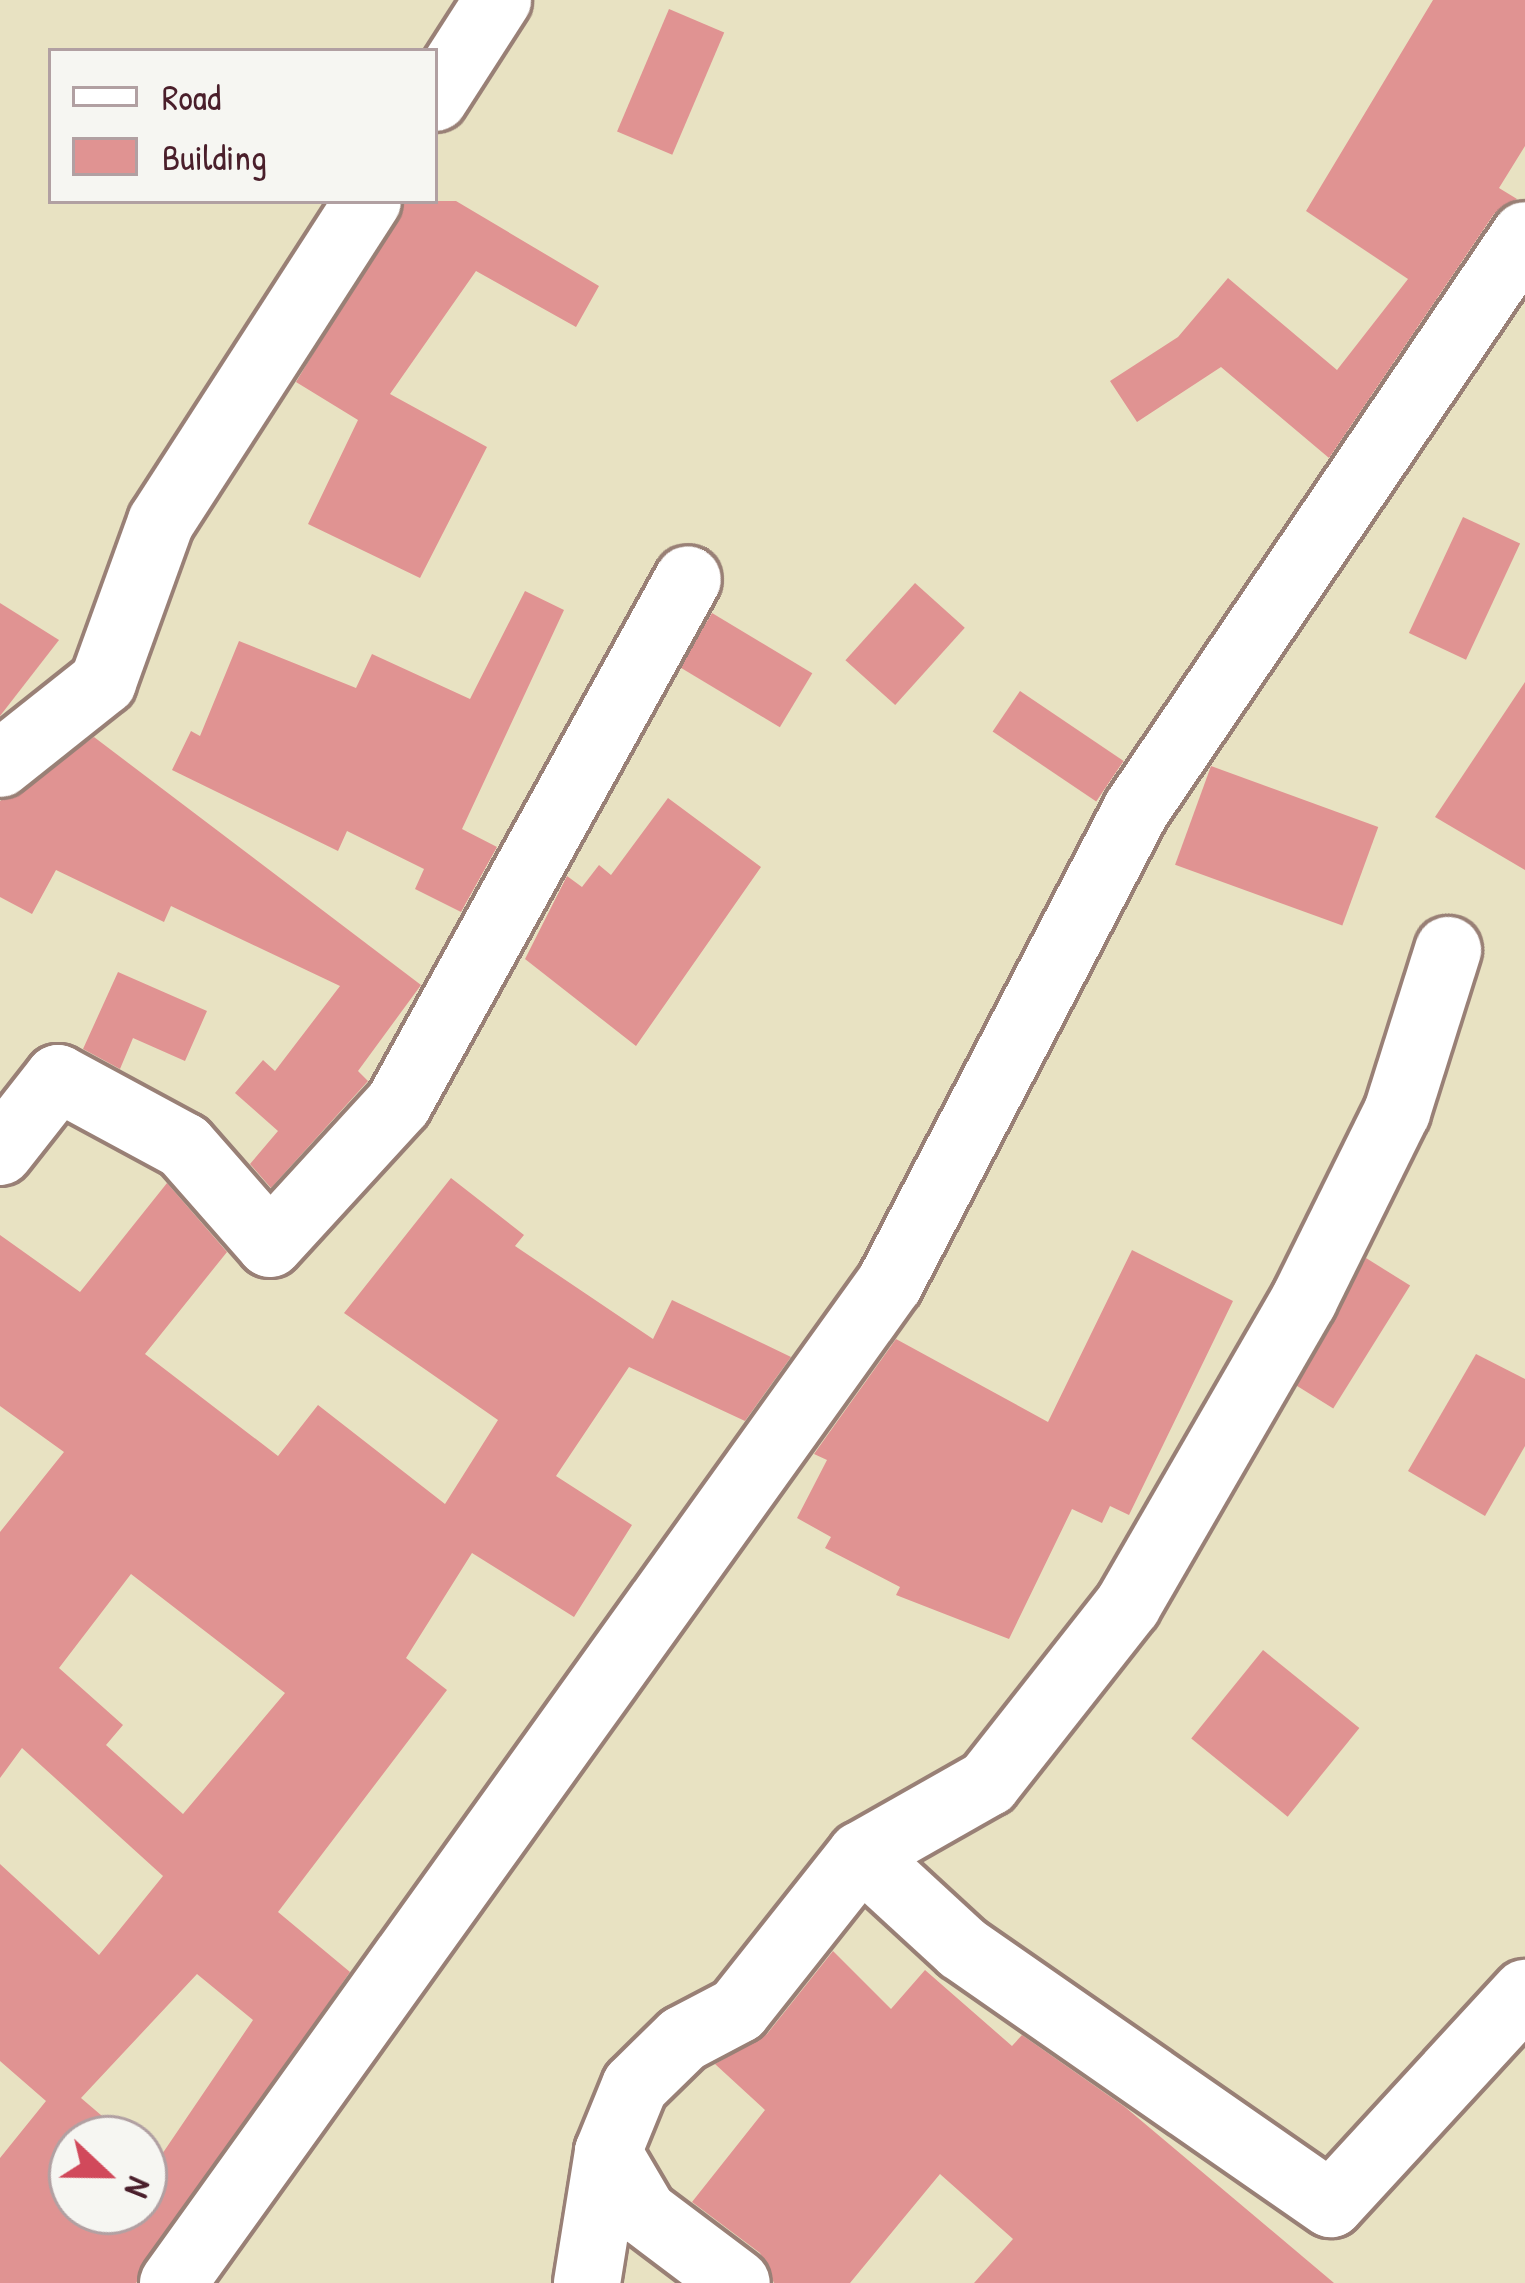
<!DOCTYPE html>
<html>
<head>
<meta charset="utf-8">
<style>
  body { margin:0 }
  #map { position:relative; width:1525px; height:2283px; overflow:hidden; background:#e8e2c2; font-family:"Patrick Hand",sans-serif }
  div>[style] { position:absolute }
  .building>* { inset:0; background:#e09392; transform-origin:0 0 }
  .roads { filter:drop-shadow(3px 0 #998076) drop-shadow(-3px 0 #998076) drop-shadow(0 3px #998076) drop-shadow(0 -3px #998076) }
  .minor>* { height:66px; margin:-33px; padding:0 33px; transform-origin:33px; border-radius:33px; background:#fff }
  span { translate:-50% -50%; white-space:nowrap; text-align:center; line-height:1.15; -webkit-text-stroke:9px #f6f6f2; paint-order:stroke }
  .legend { position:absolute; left:48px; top:48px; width:390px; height:156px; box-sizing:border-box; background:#f6f6f2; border:3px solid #b1a0a2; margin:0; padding:15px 21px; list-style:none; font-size:36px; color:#4a1f2b }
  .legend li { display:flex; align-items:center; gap:24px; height:60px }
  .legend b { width:60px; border:3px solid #b1a0a2 }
  .north { position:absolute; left:48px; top:2115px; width:120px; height:120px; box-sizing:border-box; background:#f6f6f2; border:3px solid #b1a0a2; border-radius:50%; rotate:112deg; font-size:33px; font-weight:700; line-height:48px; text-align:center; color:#4a1f2b }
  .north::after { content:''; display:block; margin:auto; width:42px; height:54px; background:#d1495b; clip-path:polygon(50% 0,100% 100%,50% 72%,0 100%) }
</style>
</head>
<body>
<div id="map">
  <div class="building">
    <i style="clip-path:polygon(1433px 0,1525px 0,1525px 146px,1499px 188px,1517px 199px,1494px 214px,1329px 458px,1221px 367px,1137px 422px,1110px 381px,1178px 337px,1228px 278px,1337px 370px,1408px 279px,1306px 211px)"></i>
    <i style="left:669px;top:9px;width:60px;height:133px;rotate:23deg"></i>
    <i style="clip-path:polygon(405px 201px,456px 201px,599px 286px,576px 327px,476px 271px,390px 394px,487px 447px,420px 578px,308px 524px,358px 420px,296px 382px)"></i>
    <i style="left:1463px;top:517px;width:63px;height:128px;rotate:25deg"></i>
    <i style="left:915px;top:583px;width:67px;height:104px;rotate:42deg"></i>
    <i style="clip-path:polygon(525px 591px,564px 610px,462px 829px,497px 847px,461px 912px,415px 889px,424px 869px,347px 831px,338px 851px,172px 770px,191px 731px,200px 736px,239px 641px,356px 688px,372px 654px,470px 699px)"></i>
    <i style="clip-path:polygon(0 603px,59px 640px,0 716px)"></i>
    <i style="left:712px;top:613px;width:117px;height:63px;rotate:31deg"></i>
    <i style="clip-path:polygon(1525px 682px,1525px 870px,1435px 817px)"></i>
    <i style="left:1020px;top:691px;width:125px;height:49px;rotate:34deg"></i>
    <i style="clip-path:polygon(94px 737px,421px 985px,358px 1071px,368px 1081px,271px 1188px,250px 1164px,278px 1131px,235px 1093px,263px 1060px,275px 1071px,340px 986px,171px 906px,164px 922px,56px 870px,32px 914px,0 897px,0 801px)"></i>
    <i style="left:1211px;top:766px;width:178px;height:105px;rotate:20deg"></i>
    <i style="clip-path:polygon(668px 798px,761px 867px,636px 1046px,525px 959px,567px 876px,582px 887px,599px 865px,611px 875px)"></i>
    <i style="clip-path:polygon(118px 972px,207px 1011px,185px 1061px,133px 1038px,120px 1069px,83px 1049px)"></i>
    <i style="clip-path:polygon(evenodd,451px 1178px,524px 1235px,515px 1246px,653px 1339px,672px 1300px,791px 1357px,745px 1421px,629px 1367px,556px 1476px,632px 1525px,574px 1617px,472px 1553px,406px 1658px,447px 1690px,278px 1912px,350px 1972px,136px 2283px,0 2283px,0 2158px,46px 2101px,0 2061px,0 1864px,99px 1955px,163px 1876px,22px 1748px,0 1778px,0 1532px,64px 1452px,0 1406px,0 1235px,80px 1292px,167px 1183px,227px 1252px,145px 1354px,278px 1456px,318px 1405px,445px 1504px,498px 1420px,344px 1313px,451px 1178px,131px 1574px,285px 1693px,183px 1814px,106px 1745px,123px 1725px,59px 1668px,131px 1574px,451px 1178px,197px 1974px,253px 2020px,156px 2163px,144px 2152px,144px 2211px,72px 2211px,72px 2139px,129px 2139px,81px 2098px,197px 1974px)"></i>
    <i style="clip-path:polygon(1132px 1250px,1233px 1301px,1129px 1515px,1110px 1506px,1102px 1523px,1072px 1509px,1009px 1639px,896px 1595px,900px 1587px,825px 1548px,831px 1537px,797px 1518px,827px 1460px,814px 1454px,896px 1339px,1048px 1422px)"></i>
    <i style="left:1366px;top:1258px;width:52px;height:145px;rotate:32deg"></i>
    <i style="clip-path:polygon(1476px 1354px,1525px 1379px,1525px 1446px,1485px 1516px,1408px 1471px)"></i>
    <i style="left:1263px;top:1650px;width:124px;height:114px;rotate:39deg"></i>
    <i style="clip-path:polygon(833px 1951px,891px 2009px,925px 1970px,1012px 2046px,1022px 2035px,1125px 2107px,1334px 2283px,974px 2283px,1013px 2239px,940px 2174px,850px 2283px,774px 2283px,760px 2253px,692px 2202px,765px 2110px,715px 2064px,767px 2034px)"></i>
  </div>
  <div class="roads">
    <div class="minor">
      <i style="left:435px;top:98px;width:117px;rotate:-57.3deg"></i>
      <i style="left:0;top:764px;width:132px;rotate:-38.5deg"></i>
      <i style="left:103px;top:682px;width:170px;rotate:-70.1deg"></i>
      <i style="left:161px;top:522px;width:382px;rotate:-57.2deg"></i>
      <i style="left:0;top:1152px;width:94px;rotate:-51.9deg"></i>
      <i style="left:58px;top:1078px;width:143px;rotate:28.4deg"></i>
      <i style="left:184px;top:1146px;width:130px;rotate:48.7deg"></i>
      <i style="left:270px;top:1244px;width:191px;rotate:-47.5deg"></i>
      <i style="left:399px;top:1103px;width:598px;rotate:-61.12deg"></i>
      <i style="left:861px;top:1855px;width:137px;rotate:42.6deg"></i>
      <i style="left:962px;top:1948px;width:449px;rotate:34.8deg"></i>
      <i style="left:1331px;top:2204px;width:287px;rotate:-47.4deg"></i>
      <i style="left:608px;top:2152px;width:71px;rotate:59.5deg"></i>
      <i style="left:644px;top:2213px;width:116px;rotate:37deg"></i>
      <i style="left:173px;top:2283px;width:1230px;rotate:-54.36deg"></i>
      <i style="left:890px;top:1283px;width:533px;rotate:-62.52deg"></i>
      <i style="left:1136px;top:810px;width:694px;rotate:-55.92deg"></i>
      <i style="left:587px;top:2283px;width:133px;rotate:-80.9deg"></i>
      <i style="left:608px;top:2152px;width:71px;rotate:-67.8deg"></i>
      <i style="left:635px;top:2086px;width:67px;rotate:-44.4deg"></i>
      <i style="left:683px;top:2039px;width:62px;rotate:-27.8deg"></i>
      <i style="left:738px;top:2010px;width:198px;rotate:-51.6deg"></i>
      <i style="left:861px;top:1855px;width:146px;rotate:-29.6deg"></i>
      <i style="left:988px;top:1783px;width:226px;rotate:-51.8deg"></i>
      <i style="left:1128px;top:1605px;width:352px;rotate:-60deg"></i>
      <i style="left:1304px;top:1300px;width:210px;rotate:-63.7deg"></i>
      <i style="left:1397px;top:1112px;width:170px;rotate:-72.5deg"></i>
    </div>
  </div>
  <ul class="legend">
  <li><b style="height:15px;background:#fff"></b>Road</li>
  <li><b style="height:33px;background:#e09392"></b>Building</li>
  </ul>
  <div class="north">N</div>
</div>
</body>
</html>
